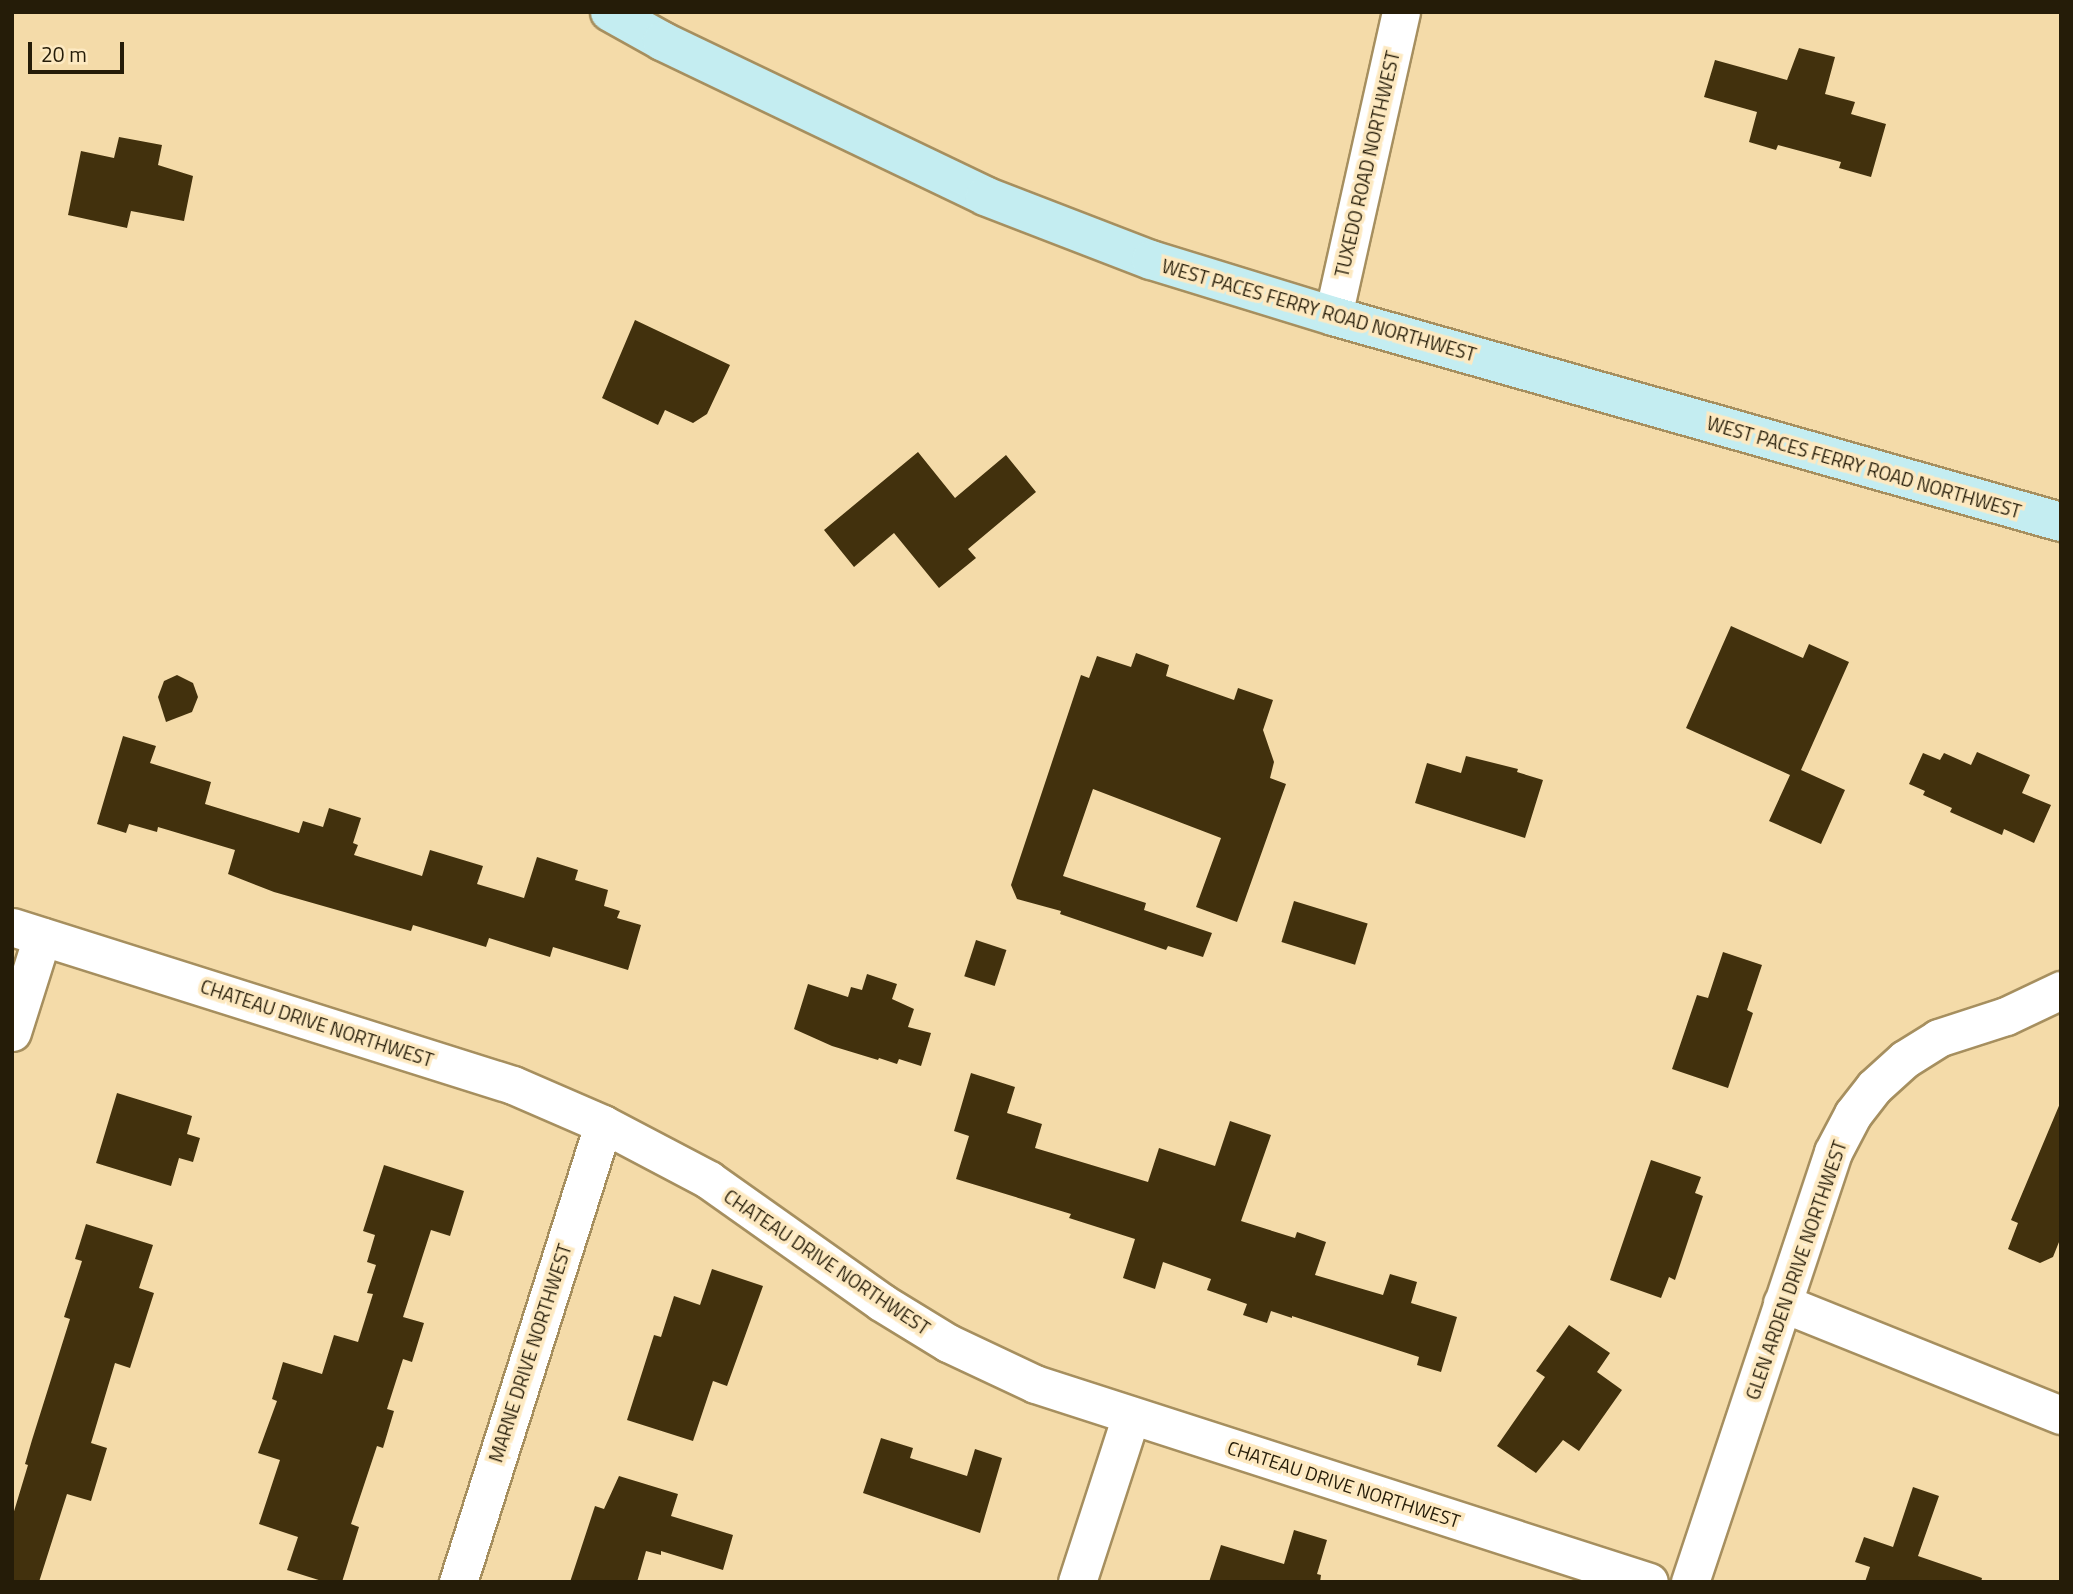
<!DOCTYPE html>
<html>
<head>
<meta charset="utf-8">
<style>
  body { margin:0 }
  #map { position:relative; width:2073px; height:1594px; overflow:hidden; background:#f4dba9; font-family:"Titillium Web",sans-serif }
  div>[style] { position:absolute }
  .building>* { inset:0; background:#42310d; transform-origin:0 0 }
  .roads { filter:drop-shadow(2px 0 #a68f5f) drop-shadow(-2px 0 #a68f5f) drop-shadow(0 2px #a68f5f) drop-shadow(0 -2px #a68f5f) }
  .minor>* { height:37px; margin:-18.5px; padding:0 18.5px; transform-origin:18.5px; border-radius:18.5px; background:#fff }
  .secondary>* { height:38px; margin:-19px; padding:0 19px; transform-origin:19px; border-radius:19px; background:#c4edf1 }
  span { translate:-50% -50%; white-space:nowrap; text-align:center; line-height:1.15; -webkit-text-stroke:7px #fde9c1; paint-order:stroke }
  .street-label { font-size:19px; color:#251c08 }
  .frame { position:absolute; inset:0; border:14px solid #251c08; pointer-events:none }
  .scale { position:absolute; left:28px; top:42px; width:96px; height:32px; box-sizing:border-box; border:4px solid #251c08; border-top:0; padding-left:9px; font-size:21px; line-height:24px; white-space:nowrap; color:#251c08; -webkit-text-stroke:5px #fde9c1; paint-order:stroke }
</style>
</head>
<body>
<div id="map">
  <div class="building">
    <i style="clip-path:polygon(1799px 48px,1835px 57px,1825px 94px,1855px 102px,1851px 114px,1886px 124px,1871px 177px,1839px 168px,1841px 162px,1778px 145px,1776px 150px,1749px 142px,1757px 112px,1704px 97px,1715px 60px,1787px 80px)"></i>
    <i style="clip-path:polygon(119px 137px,162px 145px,158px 165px,193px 176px,184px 221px,131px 211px,127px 228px,68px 215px,81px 151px,114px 158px)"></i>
    <i style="clip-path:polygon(635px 320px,730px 365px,707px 414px,693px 423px,665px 410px,658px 425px,602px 398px)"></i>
    <i style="clip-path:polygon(918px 452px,955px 498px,1006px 455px,1036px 492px,968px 549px,976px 558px,939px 588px,894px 533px,854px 567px,824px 530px)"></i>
    <i style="clip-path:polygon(1731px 626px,1803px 658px,1809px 644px,1849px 662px,1801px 770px,1845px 790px,1821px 844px,1769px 821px,1790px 775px,1686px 728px)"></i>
    <i style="clip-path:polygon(1136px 653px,1169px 665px,1166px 676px,1234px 700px,1238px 688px,1273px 700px,1263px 730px,1274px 762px,1270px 778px,1286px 784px,1237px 922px,1196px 907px,1221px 838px,1093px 789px,1063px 876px,1146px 903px,1144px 910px,1212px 933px,1203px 957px,1168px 946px,1166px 950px,1060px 914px,1061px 911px,1017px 899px,1011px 885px,1081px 675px,1089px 678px,1097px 656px,1131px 667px)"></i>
    <i style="clip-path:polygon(177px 675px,193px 683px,198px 697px,192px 712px,166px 722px,158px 697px,164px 681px)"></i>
    <i style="clip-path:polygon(123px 736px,156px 746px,150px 763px,211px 782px,205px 804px,299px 833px,303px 821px,323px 827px,329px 808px,361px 818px,353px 843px,358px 845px,354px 855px,422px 876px,430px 850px,483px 866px,477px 884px,524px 898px,537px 857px,578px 870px,575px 880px,608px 890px,604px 906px,620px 911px,617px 918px,641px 925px,628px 970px,553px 947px,550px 957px,489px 938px,486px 947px,413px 925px,411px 931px,274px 892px,228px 874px,235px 850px,158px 827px,157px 832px,129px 824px,126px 833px,97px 824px)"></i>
    <i style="clip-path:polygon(1977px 752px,2030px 775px,2022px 793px,2051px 805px,2034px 843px,2004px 829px,2002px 835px,1950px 812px,1952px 808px,1923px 795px,1925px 791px,1909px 784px,1923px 753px,1940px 760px,1944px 753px,1971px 765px)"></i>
    <i style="clip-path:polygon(1466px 756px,1518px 769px,1517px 772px,1543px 780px,1525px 838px,1415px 803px,1427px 763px,1461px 773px)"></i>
    <i style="left:1294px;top:901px;width:77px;height:43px;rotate:17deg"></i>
    <i style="left:976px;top:940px;width:32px;height:38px;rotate:18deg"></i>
    <i style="clip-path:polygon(1723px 952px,1762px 965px,1747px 1010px,1753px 1013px,1728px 1088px,1672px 1069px,1697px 995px,1708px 998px)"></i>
    <i style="clip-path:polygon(867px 974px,897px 984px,892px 999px,914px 1009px,908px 1027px,931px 1033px,921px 1066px,899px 1059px,897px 1064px,879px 1058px,878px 1060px,832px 1046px,794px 1029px,808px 984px,848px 997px,851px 987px,862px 990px)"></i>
    <i style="clip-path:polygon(971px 1073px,1015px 1087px,1007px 1113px,1042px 1124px,1035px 1148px,1148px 1182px,1159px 1148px,1215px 1166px,1230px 1121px,1271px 1135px,1241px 1221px,1295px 1238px,1297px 1232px,1326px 1242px,1315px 1275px,1383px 1295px,1390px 1274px,1417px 1282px,1411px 1303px,1457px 1317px,1441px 1372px,1417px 1365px,1419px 1357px,1292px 1316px,1292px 1318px,1271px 1311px,1267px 1323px,1243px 1315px,1247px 1304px,1207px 1290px,1211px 1279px,1163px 1262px,1155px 1289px,1123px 1278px,1135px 1239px,1069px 1218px,1071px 1214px,956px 1179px,969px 1136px,954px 1131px)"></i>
    <i style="clip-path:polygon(117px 1093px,192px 1116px,187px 1134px,200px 1138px,193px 1162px,179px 1158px,171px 1186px,96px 1163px)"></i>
    <i style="clip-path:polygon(2061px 1101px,2061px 1237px,2053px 1257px,2040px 1263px,2008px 1249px,2018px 1223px,2011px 1220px)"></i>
    <i style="clip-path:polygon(1651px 1160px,1701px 1177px,1695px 1193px,1703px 1196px,1675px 1280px,1669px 1277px,1661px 1298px,1610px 1280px)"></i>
    <i style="clip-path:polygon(384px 1165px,464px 1191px,450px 1236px,431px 1230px,403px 1317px,424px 1323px,412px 1362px,403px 1359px,387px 1409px,394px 1411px,383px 1448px,377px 1446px,351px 1524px,359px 1527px,342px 1582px,325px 1582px,287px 1570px,298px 1537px,259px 1524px,280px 1460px,258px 1453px,277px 1401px,272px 1399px,283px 1362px,322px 1374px,334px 1335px,358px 1342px,373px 1294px,367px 1293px,376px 1265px,367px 1262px,375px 1235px,363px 1231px)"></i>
    <i style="clip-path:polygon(86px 1224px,153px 1245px,139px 1288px,154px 1293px,130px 1368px,115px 1363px,91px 1443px,107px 1448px,91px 1501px,67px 1494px,39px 1582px,12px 1582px,12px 1518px,28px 1465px,25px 1464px,32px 1440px,70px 1319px,64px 1317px,82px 1261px,75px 1259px)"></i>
    <i style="clip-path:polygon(712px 1269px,763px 1286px,727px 1386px,713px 1381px,693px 1441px,627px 1420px,654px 1335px,661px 1337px,674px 1296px,700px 1305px)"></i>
    <i style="clip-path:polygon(1569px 1325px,1610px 1353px,1597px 1372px,1622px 1390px,1579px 1451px,1563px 1440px,1536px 1473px,1497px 1446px,1545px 1377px,1536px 1371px)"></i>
    <i style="clip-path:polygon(881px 1438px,913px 1448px,910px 1458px,967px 1476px,975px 1449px,1002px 1458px,980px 1533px,863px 1493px)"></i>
    <i style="clip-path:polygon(619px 1476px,678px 1494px,671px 1516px,733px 1535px,723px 1570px,661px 1551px,661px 1555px,646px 1551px,637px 1582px,570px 1582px,595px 1506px,604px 1509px)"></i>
    <i style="clip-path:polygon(1913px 1487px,1939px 1496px,1918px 1556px,1982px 1578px,1981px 1582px,1865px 1582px,1870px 1567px,1855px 1562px,1864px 1537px,1893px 1547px)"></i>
    <i style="clip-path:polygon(1294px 1530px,1327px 1540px,1317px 1574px,1321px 1575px,1320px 1582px,1209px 1582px,1221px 1545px,1284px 1564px)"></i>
  </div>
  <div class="roads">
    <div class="minor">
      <i style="left:1333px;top:316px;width:312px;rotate:-77.4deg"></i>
      <i style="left:12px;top:927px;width:525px;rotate:17.5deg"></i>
      <i style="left:513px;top:1085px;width:98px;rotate:23.4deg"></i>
      <i style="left:603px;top:1124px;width:120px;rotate:27.8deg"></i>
      <i style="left:709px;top:1180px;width:211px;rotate:35.3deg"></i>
      <i style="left:881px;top:1302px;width:79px;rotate:31.5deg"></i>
      <i style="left:948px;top:1343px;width:96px;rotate:25.2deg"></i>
      <i style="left:1035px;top:1384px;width:645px;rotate:17.87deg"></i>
      <i style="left:12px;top:1032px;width:100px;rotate:-72.5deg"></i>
      <i style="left:1782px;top:1303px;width:301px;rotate:21.9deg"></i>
      <i style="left:458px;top:1582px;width:480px;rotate:-72.4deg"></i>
      <i style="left:1077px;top:1582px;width:175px;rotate:-72deg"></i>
      <i style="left:1690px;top:1582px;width:453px;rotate:-71.6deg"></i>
      <i style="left:1833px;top:1152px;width:43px;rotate:-62.2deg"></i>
      <i style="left:1853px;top:1114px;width:34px;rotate:-52deg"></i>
      <i style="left:1874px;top:1087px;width:42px;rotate:-42.1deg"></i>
      <i style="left:1905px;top:1059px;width:39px;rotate:-32deg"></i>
      <i style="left:1938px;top:1038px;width:71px;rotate:-17.9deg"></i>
      <i style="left:2006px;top:1016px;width:61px;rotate:-25.3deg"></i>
    </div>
    <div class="secondary">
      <i style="left:610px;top:12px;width:60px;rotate:29.1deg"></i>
      <i style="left:662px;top:41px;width:358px;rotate:25.6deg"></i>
      <i style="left:985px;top:196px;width:178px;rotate:21.1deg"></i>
      <i style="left:1151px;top:260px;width:190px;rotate:17.1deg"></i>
      <i style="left:1333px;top:316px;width:757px;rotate:15.8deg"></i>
    </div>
  </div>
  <div class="street-label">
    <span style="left:1367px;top:164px;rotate:-77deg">TUXEDO ROAD NORTHWEST</span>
    <span style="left:1319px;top:310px;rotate:16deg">WEST PACES FERRY ROAD NORTHWEST</span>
    <span style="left:1864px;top:467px;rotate:16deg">WEST PACES FERRY ROAD NORTHWEST</span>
    <span style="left:317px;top:1023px;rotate:18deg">CHATEAU DRIVE NORTHWEST</span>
    <span style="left:827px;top:1262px;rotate:34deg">CHATEAU DRIVE NORTHWEST</span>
    <span style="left:1796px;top:1270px;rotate:-71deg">GLEN ARDEN DRIVE NORTHWEST</span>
    <span style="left:530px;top:1353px;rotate:-72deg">MARNE DRIVE NORTHWEST</span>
    <span style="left:1344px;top:1484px;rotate:18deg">CHATEAU DRIVE NORTHWEST</span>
  </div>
  <div class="frame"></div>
  <div class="scale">20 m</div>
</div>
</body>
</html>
